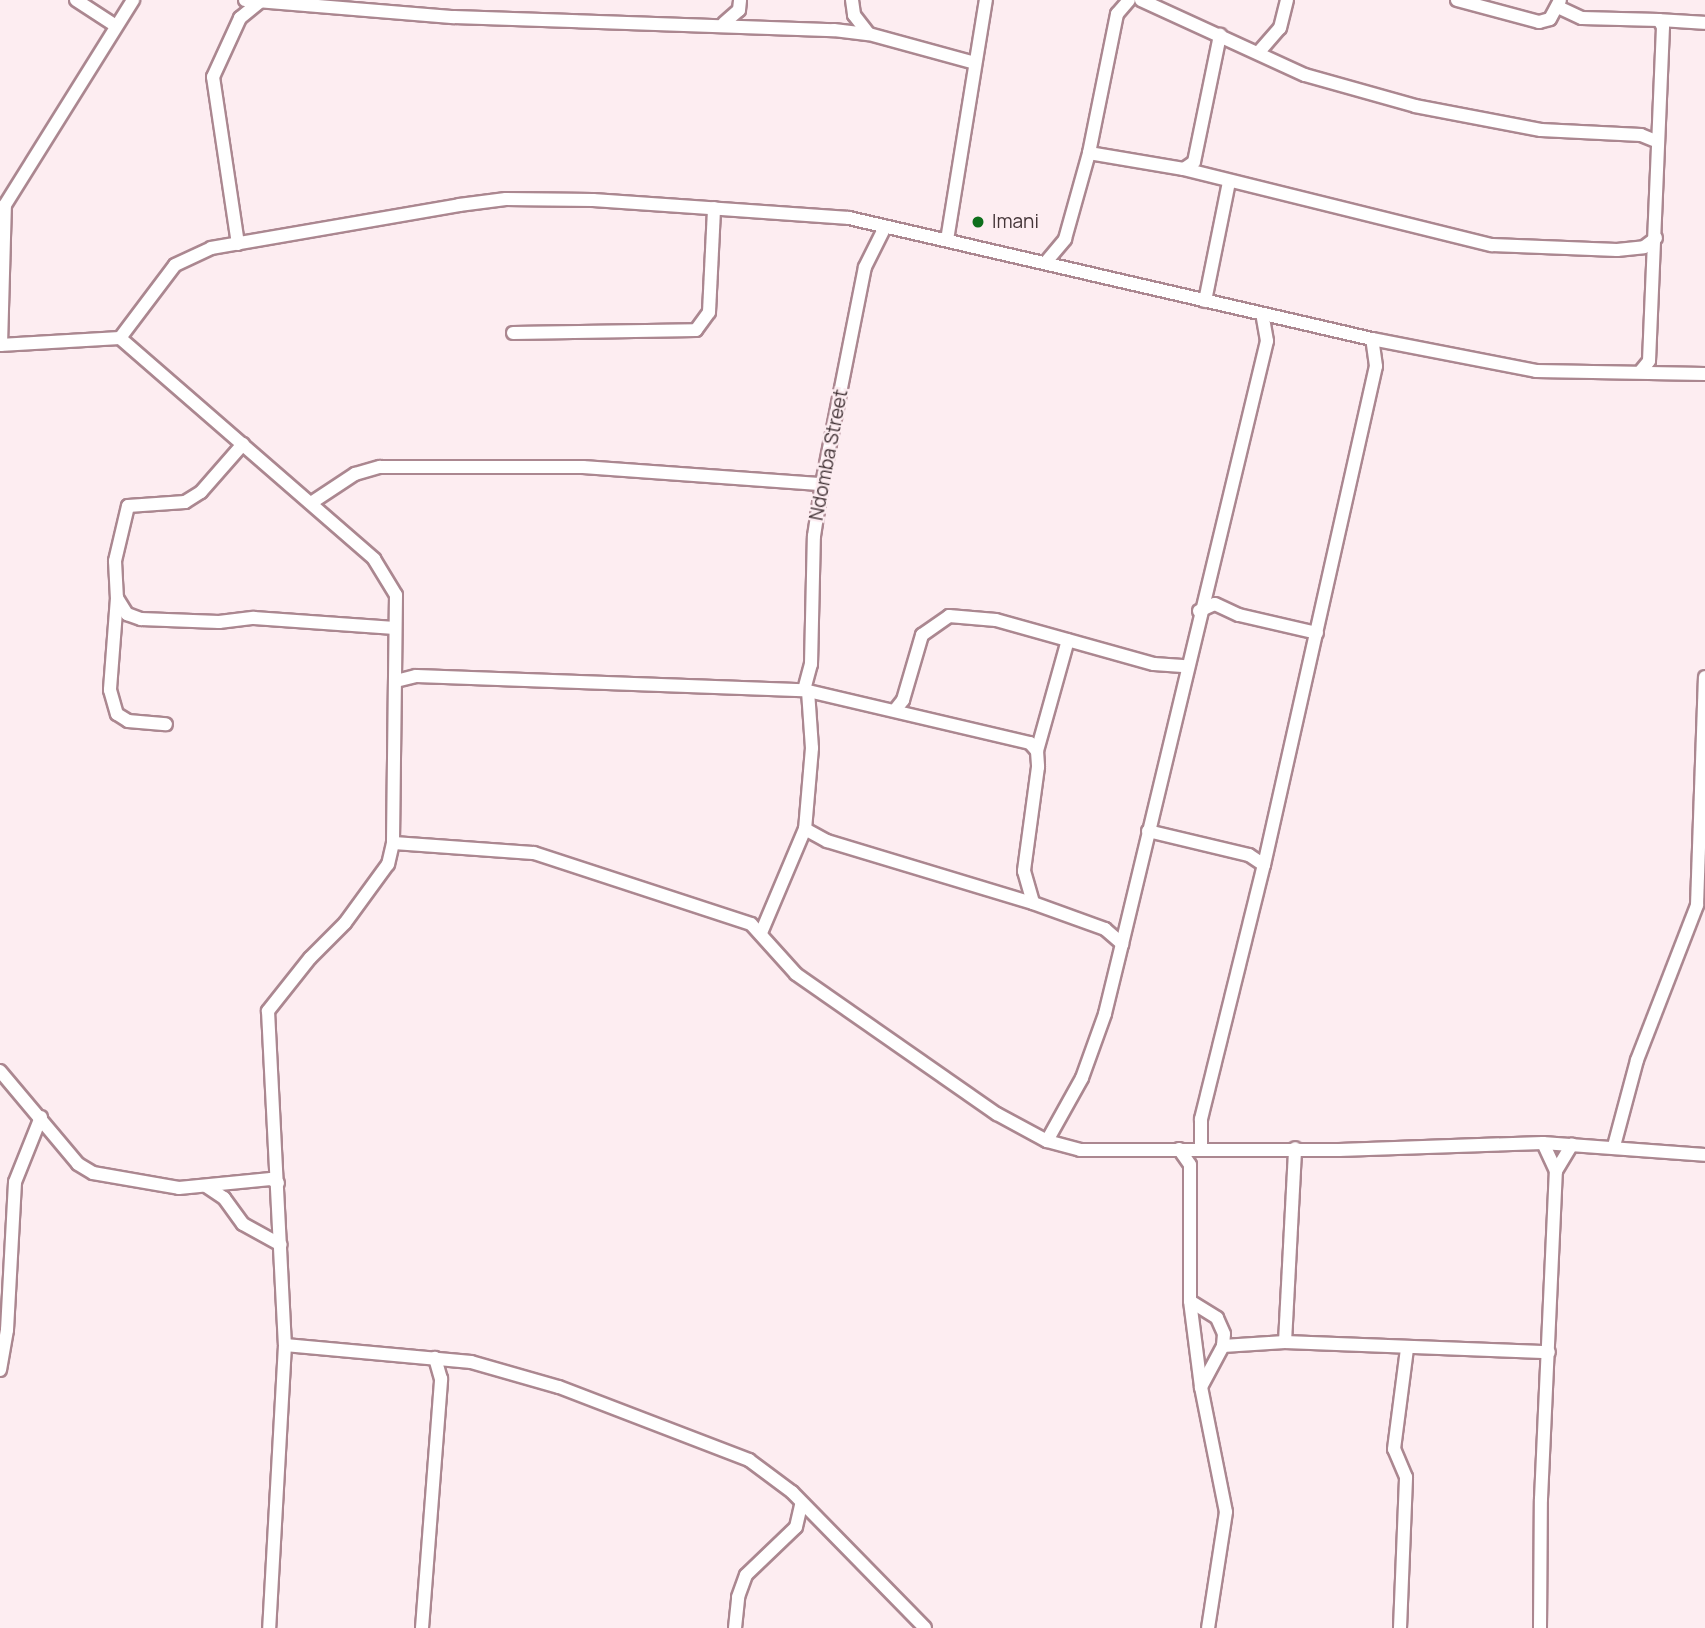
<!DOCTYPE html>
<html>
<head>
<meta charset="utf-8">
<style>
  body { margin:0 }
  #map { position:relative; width:1705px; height:1628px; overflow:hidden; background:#fdedf1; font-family:Manrope,sans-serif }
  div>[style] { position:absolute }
  .roads { filter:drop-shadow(2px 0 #ab8790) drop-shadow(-2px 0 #ab8790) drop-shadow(0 2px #ab8790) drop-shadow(0 -2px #ab8790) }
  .minor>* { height:12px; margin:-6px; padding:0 6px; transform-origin:6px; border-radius:6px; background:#fff }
  .dots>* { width:19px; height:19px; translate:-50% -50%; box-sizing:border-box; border:4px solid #fdedf1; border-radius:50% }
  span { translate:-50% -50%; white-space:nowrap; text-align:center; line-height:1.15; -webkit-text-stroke:5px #fdedf1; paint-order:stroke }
  .poi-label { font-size:19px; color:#433437 }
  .left { translate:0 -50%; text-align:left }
  .street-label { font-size:19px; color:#433437 }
</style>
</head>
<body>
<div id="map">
  <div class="roads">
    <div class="minor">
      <i style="left:76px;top:0;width:44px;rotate:33deg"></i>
      <i style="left:245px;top:0;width:210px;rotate:4.7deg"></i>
      <i style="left:454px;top:17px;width:380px;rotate:2deg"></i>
      <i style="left:834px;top:30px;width:35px;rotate:7deg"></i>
      <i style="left:869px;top:34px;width:110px;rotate:15.3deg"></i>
      <i style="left:852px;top:0;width:15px;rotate:82deg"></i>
      <i style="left:854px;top:15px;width:24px;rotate:52deg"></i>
      <i style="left:1141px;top:0;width:180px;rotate:24.6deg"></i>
      <i style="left:1305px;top:75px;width:114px;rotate:15.7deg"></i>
      <i style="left:1415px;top:106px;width:128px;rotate:10.8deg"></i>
      <i style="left:1541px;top:130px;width:100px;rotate:2.9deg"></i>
      <i style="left:1641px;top:135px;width:18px;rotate:22deg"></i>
      <i style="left:1457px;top:0;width:85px;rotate:15deg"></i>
      <i style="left:1539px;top:22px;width:11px;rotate:-15deg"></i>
      <i style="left:1550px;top:19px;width:21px;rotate:-62deg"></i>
      <i style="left:1558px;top:7px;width:26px;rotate:25deg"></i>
      <i style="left:1582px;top:18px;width:77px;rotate:1.5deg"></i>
      <i style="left:1659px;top:20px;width:8px;rotate:60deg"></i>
      <i style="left:1663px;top:27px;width:334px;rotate:92.4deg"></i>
      <i style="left:1649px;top:361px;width:13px;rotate:129deg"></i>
      <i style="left:1659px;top:20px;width:46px;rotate:3.7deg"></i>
      <i style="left:724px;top:23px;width:20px;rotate:-41deg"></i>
      <i style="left:739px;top:10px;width:10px;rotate:-84deg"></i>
      <i style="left:1258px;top:53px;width:33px;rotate:-49deg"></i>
      <i style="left:1280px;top:28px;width:29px;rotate:-76deg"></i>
      <i style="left:1089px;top:153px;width:96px;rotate:9.6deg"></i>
      <i style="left:1184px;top:169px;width:12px;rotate:-35deg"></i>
      <i style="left:1194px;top:162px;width:130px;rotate:-78.4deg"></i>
      <i style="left:1184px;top:169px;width:317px;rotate:13.9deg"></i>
      <i style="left:1492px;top:245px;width:125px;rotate:2.3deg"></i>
      <i style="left:1617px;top:250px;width:27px;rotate:-6deg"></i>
      <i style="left:1644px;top:247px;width:15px;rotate:-37deg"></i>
      <i style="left:947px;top:240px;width:243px;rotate:-80.8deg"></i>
      <i style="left:238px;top:244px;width:169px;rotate:-98.5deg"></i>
      <i style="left:213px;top:77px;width:65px;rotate:-65.4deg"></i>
      <i style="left:240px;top:18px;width:26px;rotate:-39deg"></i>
      <i style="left:1046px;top:262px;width:30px;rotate:-50deg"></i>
      <i style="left:1065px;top:239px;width:89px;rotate:-74.4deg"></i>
      <i style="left:1089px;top:153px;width:142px;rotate:-78.6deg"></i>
      <i style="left:1117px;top:14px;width:18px;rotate:-49deg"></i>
      <i style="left:1205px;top:301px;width:121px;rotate:-78.6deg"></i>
      <i style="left:513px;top:333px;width:183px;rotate:-0.9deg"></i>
      <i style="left:696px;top:330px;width:22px;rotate:-54deg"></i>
      <i style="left:709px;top:312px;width:104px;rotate:-87.2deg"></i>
      <i style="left:120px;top:338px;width:337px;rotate:41deg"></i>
      <i style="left:374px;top:559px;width:42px;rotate:58.6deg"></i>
      <i style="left:396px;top:595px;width:248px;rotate:90.7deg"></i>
      <i style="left:393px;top:843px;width:22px;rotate:103deg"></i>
      <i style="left:388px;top:864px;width:73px;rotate:126.1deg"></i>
      <i style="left:345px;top:923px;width:49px;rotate:135deg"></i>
      <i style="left:310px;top:958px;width:68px;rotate:128.4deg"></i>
      <i style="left:268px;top:1011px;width:334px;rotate:87.1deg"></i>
      <i style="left:285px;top:1345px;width:283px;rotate:93.2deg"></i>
      <i style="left:0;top:345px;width:120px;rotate:-3.3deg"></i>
      <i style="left:120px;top:338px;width:91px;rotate:-53deg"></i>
      <i style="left:175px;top:265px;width:40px;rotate:-25deg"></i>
      <i style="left:211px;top:248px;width:252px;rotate:-9.8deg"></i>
      <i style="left:459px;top:205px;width:47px;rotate:-7.3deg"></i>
      <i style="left:506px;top:199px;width:87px;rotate:0.7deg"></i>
      <i style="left:593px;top:200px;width:257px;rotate:4deg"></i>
      <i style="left:849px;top:218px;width:537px;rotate:13.03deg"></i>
      <i style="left:1372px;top:339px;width:167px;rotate:11deg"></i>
      <i style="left:1536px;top:371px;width:169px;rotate:1deg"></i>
      <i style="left:1px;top:345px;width:140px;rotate:-88.4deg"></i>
      <i style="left:5px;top:205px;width:242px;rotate:-58deg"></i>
      <i style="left:243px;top:444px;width:64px;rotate:131.2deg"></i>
      <i style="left:201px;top:492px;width:19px;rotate:148deg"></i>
      <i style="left:185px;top:502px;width:57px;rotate:176deg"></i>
      <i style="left:128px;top:506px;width:57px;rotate:103.3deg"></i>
      <i style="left:115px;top:561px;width:37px;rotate:87deg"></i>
      <i style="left:117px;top:598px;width:19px;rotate:58deg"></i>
      <i style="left:127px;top:614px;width:15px;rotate:20deg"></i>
      <i style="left:141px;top:619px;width:78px;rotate:2.2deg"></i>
      <i style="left:219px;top:622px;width:35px;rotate:-7deg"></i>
      <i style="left:254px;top:618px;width:141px;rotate:4.1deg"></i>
      <i style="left:311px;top:503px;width:53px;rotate:-33.4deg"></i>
      <i style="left:355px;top:474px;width:26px;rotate:-16deg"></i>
      <i style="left:380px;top:467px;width:203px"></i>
      <i style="left:583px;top:467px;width:240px;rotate:4.1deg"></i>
      <i style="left:117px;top:598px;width:92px;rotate:94.4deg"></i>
      <i style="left:110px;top:690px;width:25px;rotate:74deg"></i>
      <i style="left:117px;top:714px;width:13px;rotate:32deg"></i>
      <i style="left:128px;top:721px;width:38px;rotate:5deg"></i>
      <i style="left:1199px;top:611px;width:17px;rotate:-24deg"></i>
      <i style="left:1215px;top:604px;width:26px;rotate:25deg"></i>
      <i style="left:1239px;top:615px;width:80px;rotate:13deg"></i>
      <i style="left:396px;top:681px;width:21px;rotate:-14deg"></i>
      <i style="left:416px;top:676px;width:388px;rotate:2.1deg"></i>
      <i style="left:804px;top:690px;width:232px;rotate:13.2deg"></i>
      <i style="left:1030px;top:743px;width:11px;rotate:49deg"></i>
      <i style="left:1037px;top:751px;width:16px;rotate:86deg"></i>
      <i style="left:1038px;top:767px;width:105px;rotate:97.7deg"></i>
      <i style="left:1024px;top:871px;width:33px;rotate:74deg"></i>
      <i style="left:1033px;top:903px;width:77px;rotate:19.9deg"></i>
      <i style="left:1105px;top:929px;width:23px;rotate:41deg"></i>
      <i style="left:1122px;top:944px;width:72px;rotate:103.7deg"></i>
      <i style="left:1105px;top:1014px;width:68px;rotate:109.8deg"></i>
      <i style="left:1082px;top:1078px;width:72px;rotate:119.1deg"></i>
      <i style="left:804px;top:690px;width:27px;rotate:-75deg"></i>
      <i style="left:811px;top:664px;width:128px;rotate:-88.7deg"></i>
      <i style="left:814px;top:536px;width:53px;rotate:-81.3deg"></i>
      <i style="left:822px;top:484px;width:221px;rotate:-78.8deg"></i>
      <i style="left:865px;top:267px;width:45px;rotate:-63.4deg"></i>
      <i style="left:808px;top:691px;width:57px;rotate:86deg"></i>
      <i style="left:812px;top:748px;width:81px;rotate:94.9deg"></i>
      <i style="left:805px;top:829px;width:25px;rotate:29deg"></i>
      <i style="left:827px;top:841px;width:215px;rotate:16.8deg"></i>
      <i style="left:895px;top:710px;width:13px;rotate:-51deg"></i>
      <i style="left:903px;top:700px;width:68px;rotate:-73.7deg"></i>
      <i style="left:922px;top:635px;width:33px;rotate:-35deg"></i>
      <i style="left:949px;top:616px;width:47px;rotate:4.9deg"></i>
      <i style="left:996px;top:620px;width:164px;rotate:15.6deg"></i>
      <i style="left:1154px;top:664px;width:32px;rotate:4deg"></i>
      <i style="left:1037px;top:751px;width:115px;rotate:-74.4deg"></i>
      <i style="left:1148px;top:831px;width:104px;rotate:13.4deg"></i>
      <i style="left:1249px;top:855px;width:18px;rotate:34deg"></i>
      <i style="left:393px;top:843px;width:141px;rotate:4.1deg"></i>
      <i style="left:534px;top:853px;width:228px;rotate:18.1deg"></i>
      <i style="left:751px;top:924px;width:67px;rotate:48deg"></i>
      <i style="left:796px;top:974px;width:245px;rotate:34.9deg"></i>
      <i style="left:997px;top:1114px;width:57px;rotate:28.4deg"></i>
      <i style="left:1047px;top:1141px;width:34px;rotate:15deg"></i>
      <i style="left:1080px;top:1150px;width:259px"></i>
      <i style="left:1339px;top:1150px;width:204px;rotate:-2deg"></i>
      <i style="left:1543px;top:1143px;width:162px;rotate:4.2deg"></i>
      <i style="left:761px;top:933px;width:113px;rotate:-67.1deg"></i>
      <i style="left:1122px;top:944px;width:620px;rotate:-76.48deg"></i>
      <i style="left:1267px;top:341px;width:27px;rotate:-100deg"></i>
      <i style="left:0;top:1071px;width:121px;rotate:50deg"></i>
      <i style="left:78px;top:1164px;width:17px;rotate:31deg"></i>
      <i style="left:93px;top:1173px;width:87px;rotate:9.9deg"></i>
      <i style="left:179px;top:1188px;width:92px;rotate:-5.6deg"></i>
      <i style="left:271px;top:1179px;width:8px;rotate:30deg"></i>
      <i style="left:1543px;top:1143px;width:31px;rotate:65deg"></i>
      <i style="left:1614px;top:1146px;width:89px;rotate:-75deg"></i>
      <i style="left:1637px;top:1060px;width:166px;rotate:-68.8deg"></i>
      <i style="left:1697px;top:905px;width:228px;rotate:-88deg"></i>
      <i style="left:1201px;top:1148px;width:29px;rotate:-90deg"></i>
      <i style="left:1201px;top:1119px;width:262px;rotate:-76.1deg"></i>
      <i style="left:1264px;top:865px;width:511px;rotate:-77.35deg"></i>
      <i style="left:1376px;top:366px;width:27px;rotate:-98deg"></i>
      <i style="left:1179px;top:1149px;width:19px;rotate:55deg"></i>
      <i style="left:1190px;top:1165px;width:136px;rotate:90deg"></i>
      <i style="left:1190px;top:1301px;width:87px;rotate:82.7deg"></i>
      <i style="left:1201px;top:1387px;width:127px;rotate:78.7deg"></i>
      <i style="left:1226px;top:1512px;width:117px;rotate:98.8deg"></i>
      <i style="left:206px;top:1186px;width:22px;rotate:34deg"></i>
      <i style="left:224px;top:1198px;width:32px;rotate:54deg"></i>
      <i style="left:243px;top:1224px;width:43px;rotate:28.9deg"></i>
      <i style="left:1190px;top:1301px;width:32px;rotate:32deg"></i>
      <i style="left:1217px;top:1318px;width:17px;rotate:66deg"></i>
      <i style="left:1224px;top:1334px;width:12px;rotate:95deg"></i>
      <i style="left:1223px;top:1346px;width:47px;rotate:118.2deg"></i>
      <i style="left:1285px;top:1342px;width:194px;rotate:-87deg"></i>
      <i style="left:285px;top:1345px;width:187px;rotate:5.2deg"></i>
      <i style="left:471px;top:1362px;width:91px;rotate:15.9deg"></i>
      <i style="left:559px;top:1387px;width:204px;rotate:21deg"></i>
      <i style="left:749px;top:1460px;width:54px;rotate:36.7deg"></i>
      <i style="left:792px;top:1492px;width:190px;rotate:45.6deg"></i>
      <i style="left:1223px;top:1346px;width:62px;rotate:-3.7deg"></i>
      <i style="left:1285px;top:1342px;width:264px;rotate:2.2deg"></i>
      <i style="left:0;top:1370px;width:41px;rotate:-80.1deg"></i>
      <i style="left:7px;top:1330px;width:148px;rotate:-86.9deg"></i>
      <i style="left:15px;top:1182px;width:70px;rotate:-68.2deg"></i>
      <i style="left:422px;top:1628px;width:250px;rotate:-85.6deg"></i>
      <i style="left:441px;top:1379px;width:22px;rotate:-106deg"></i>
      <i style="left:735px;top:1628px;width:31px;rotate:-84deg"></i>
      <i style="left:738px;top:1597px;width:23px;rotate:-70deg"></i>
      <i style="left:746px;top:1575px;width:69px;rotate:-43.8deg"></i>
      <i style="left:796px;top:1527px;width:23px;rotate:-77deg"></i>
      <i style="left:1400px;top:1628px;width:151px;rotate:-87.7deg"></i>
      <i style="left:1406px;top:1477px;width:30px;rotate:-113deg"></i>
      <i style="left:1394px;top:1449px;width:101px;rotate:-82.6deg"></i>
      <i style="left:1540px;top:1628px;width:129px;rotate:-89.6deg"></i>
      <i style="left:1541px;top:1499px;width:328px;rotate:-87.4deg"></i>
      <i style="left:1556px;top:1171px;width:31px;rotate:-59deg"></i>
    </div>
  </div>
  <div class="dots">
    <i style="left:978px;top:222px;background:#0e6f1c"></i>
  </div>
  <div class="poi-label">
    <span class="left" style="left:992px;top:222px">Imani</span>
  </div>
  <div class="street-label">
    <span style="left:829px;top:455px;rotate:-79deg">Ndomba Street</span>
  </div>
</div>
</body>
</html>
